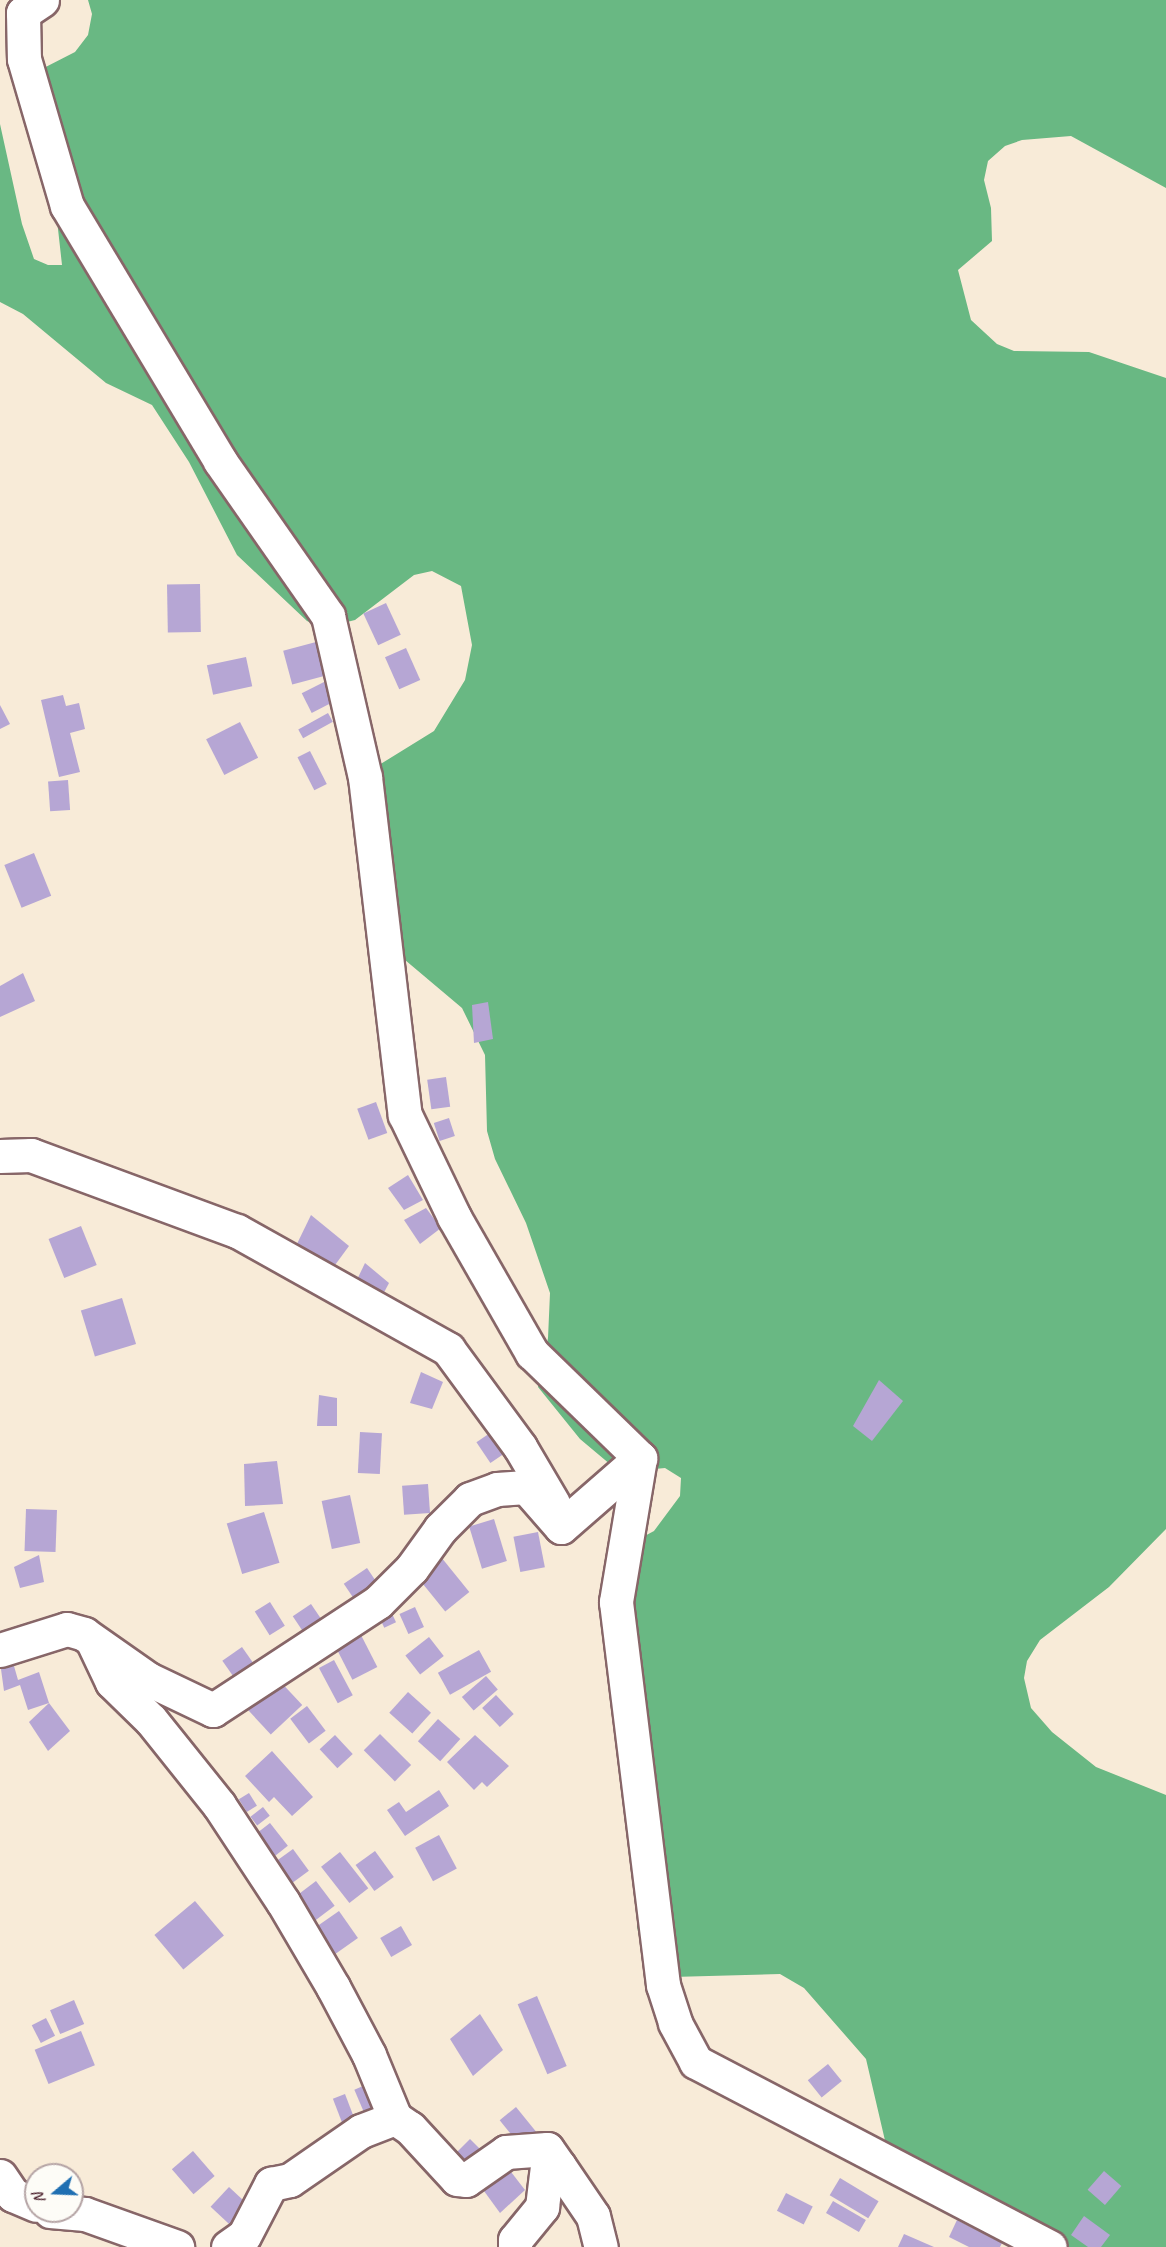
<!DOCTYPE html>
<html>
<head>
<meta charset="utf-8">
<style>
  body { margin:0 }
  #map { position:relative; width:1166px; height:2247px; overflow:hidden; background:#f8ebd8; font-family:Caveat,sans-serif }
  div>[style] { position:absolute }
  .forest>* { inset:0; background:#69b883 }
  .building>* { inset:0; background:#b6a6d4; transform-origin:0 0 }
  .roads { filter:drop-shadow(2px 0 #876668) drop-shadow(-2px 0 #876668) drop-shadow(0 2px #876668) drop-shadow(0 -2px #876668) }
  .minor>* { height:33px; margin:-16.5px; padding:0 16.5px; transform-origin:16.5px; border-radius:16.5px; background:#fff }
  span { translate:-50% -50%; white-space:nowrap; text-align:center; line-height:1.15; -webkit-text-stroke:4.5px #fdfcf7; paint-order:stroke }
  .north { position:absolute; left:24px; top:2163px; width:60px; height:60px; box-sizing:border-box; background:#fdfcf7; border:2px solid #b5a4a5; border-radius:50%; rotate:251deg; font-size:16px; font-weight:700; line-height:24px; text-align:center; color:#4a1f2b }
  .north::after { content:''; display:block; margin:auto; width:21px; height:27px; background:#1f6fb2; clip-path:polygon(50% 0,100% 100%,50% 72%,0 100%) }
</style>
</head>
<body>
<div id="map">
  <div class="forest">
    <i style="clip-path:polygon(88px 0,1166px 0,1166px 188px,1071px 136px,1022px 140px,1005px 146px,988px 161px,984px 180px,991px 208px,992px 241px,958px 270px,971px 320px,997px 344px,1014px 351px,1089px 352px,1166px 378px,1166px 1529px,1109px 1587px,1040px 1640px,1027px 1661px,1024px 1678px,1031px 1708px,1052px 1732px,1096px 1767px,1166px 1795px,1166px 2247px,1016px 2247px,890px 2162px,866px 2059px,804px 1988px,780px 1974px,672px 1977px,645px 1964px,637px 1927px,640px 1902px,608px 1633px,639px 1539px,654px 1531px,680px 1496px,681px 1478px,665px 1468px,633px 1471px,611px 1465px,580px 1439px,538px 1387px,548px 1338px,550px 1293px,526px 1223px,495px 1159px,487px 1131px,485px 1055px,462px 1008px,392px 949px,380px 933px,354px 839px,353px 809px,379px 765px,434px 731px,465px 680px,472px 645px,461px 586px,432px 571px,414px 575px,355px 620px,323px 628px,307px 621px,237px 555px,189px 462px,152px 405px,106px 383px,23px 314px,0 302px,0 124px,22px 224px,34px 259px,48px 265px,62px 265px,51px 166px,32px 74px,75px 52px,88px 35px,92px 14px)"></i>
  </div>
  <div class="building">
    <i style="left:200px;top:584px;width:48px;height:33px;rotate:89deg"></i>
    <i style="left:386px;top:603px;width:35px;height:25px;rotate:65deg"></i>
    <i style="left:316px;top:642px;width:35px;height:34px;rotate:75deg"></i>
    <i style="left:406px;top:648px;width:35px;height:23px;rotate:66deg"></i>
    <i style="left:246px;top:657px;width:30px;height:40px;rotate:78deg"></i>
    <i style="left:324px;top:682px;width:22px;height:25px;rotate:63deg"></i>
    <i style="clip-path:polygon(63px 695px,66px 706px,79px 703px,85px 729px,70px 733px,80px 772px,59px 777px,41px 700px)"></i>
    <i style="clip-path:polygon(0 705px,10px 724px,0 729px)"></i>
    <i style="left:328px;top:713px;width:10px;height:34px;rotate:61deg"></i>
    <i style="left:240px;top:722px;width:40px;height:38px;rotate:63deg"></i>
    <i style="left:310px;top:751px;width:37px;height:14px;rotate:63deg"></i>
    <i style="left:68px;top:780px;width:30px;height:20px;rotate:86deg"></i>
    <i style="left:34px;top:853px;width:46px;height:32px;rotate:68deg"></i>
    <i style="clip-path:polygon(23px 973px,35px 1001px,0 1017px,0 986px)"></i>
    <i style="clip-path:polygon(488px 1002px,493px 1039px,474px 1043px,472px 1005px)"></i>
    <i style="left:446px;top:1077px;width:30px;height:19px;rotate:82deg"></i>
    <i style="left:376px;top:1102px;width:33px;height:20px;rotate:70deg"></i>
    <i style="left:449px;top:1118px;width:19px;height:16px;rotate:72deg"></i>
    <i style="clip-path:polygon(408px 1175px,423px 1200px,404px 1210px,388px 1188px)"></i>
    <i style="clip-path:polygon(426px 1208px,441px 1228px,420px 1244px,404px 1220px)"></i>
    <i style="clip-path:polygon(311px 1215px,349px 1246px,327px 1276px,294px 1250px)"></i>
    <i style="left:81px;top:1226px;width:42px;height:35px;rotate:68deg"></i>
    <i style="clip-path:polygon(365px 1263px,389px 1283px,380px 1300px,354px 1286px)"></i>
    <i style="left:122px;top:1298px;width:48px;height:43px;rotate:73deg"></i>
    <i style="clip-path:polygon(421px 1372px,443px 1382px,432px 1409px,410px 1403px)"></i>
    <i style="clip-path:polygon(879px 1380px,903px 1401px,872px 1441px,853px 1426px)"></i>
    <i style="clip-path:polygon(319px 1395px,337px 1398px,337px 1426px,317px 1426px)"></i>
    <i style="left:493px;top:1431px;width:25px;height:20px;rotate:56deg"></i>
    <i style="left:360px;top:1432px;width:22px;height:41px;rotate:3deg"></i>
    <i style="clip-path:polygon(277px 1461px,283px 1504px,245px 1506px,244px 1464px)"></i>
    <i style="left:428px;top:1484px;width:29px;height:26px;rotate:86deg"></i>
    <i style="left:350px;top:1495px;width:49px;height:29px;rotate:78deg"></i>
    <i style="left:26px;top:1509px;width:31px;height:42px;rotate:2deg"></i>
    <i style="left:264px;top:1512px;width:53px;height:39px;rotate:73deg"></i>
    <i style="left:494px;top:1519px;width:44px;height:26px;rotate:73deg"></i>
    <i style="left:538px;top:1532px;width:36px;height:25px;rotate:79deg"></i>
    <i style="clip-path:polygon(39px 1555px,44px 1582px,20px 1588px,14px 1567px)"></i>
    <i style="left:441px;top:1557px;width:45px;height:31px;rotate:51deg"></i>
    <i style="left:367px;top:1568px;width:29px;height:28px;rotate:56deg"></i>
    <i style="left:270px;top:1602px;width:28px;height:18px;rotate:58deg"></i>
    <i style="left:311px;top:1604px;width:30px;height:22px;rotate:56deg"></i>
    <i style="left:388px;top:1605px;width:19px;height:13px;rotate:65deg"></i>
    <i style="left:415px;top:1607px;width:22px;height:17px;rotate:66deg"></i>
    <i style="left:361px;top:1635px;width:36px;height:28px;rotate:63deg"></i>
    <i style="left:429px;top:1637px;width:24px;height:30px;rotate:52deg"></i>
    <i style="left:242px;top:1647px;width:29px;height:24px;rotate:55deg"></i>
    <i style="left:479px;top:1650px;width:25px;height:47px;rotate:61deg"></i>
    <i style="clip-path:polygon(12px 1659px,18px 1680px,39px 1672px,49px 1703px,28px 1710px,20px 1685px,4px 1691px,0 1662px)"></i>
    <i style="left:334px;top:1660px;width:40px;height:17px;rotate:62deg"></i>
    <i style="left:486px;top:1676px;width:18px;height:32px;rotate:49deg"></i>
    <i style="left:277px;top:1678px;width:37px;height:43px;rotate:47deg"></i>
    <i style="left:408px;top:1692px;width:31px;height:28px;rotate:42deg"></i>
    <i style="left:496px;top:1695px;width:26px;height:19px;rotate:47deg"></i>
    <i style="clip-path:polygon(49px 1703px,70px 1731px,48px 1751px,29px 1722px)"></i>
    <i style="left:307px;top:1706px;width:31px;height:21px;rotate:53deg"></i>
    <i style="left:438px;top:1719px;width:30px;height:30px;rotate:42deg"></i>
    <i style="left:380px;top:1734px;width:44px;height:23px;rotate:45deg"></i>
    <i style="left:335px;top:1735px;width:26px;height:21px;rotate:47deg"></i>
    <i style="clip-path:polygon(475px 1735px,509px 1766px,487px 1787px,482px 1782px,474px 1790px,447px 1762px)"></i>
    <i style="clip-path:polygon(272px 1751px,313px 1797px,292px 1816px,274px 1797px,269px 1802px,245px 1776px)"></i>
    <i style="clip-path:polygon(439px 1790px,449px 1806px,405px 1836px,387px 1810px,399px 1802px,406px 1812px)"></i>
    <i style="left:249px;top:1793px;width:15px;height:12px;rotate:58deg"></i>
    <i style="left:263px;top:1807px;width:11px;height:16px;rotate:52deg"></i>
    <i style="left:270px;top:1823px;width:29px;height:16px;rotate:52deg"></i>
    <i style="left:439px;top:1835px;width:38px;height:27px;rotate:62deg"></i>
    <i style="left:293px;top:1849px;width:27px;height:29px;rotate:54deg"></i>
    <i style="left:375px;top:1851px;width:32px;height:24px;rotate:54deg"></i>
    <i style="left:340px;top:1852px;width:46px;height:24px;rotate:52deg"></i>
    <i style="left:316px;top:1881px;width:31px;height:31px;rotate:53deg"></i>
    <i style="left:195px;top:1901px;width:45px;height:53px;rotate:50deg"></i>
    <i style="left:339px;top:1911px;width:33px;height:32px;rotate:55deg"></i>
    <i style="left:401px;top:1926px;width:22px;height:24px;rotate:60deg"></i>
    <i style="left:537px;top:1996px;width:76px;height:21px;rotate:67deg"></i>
    <i style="left:74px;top:2000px;width:26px;height:26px;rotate:67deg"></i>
    <i style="clip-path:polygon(480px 2014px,503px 2050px,473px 2076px,450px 2039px)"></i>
    <i style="left:46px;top:2018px;width:20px;height:16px;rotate:63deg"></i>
    <i style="left:81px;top:2031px;width:37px;height:50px;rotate:68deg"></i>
    <i style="left:828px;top:2064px;width:22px;height:26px;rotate:51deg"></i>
    <i style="left:370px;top:2083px;width:30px;height:17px;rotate:67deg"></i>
    <i style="left:345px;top:2094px;width:28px;height:13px;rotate:69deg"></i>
    <i style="left:516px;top:2107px;width:32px;height:21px;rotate:51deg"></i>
    <i style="clip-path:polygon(470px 2139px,481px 2150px,470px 2172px,457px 2152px)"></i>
    <i style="left:193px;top:2151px;width:33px;height:28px;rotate:49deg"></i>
    <i style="clip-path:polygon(508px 2168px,525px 2190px,500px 2213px,484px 2191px)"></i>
    <i style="left:1104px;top:2171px;width:23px;height:25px;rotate:41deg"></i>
    <i style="left:840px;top:2178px;width:45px;height:20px;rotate:31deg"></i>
    <i style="left:229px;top:2187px;width:33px;height:27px;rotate:43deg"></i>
    <i style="left:786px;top:2193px;width:30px;height:20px;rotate:27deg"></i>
    <i style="left:833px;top:2201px;width:38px;height:14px;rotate:30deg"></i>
    <i style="clip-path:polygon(1084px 2216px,1110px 2235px,1101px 2247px,1088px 2247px,1071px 2235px)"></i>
    <i style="clip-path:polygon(957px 2220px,1002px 2243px,1000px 2247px,969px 2247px,949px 2237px)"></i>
    <i style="clip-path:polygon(904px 2234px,934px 2247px,898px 2247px)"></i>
  </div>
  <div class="roads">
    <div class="minor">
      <i style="left:42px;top:0;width:23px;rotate:146deg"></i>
      <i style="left:23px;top:13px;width:46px;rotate:88.8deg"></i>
      <i style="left:24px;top:59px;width:153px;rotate:73.7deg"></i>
      <i style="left:67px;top:206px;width:297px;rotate:59deg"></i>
      <i style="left:220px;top:461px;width:189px;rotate:55.1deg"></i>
      <i style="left:328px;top:616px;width:165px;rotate:77.1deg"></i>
      <i style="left:365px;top:777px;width:340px;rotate:83.3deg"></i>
      <i style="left:405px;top:1115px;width:113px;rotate:64.3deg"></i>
      <i style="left:454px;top:1217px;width:157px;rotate:60.2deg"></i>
      <i style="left:532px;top:1353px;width:151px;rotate:44.2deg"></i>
      <i style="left:0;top:1156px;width:31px;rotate:-2deg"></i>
      <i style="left:31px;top:1155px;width:220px;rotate:20.3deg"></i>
      <i style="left:237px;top:1231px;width:242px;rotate:29.2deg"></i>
      <i style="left:448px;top:1349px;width:122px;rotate:53.7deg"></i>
      <i style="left:520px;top:1447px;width:65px;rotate:59.5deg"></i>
      <i style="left:640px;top:1458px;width:146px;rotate:99.5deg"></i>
      <i style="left:616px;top:1602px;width:386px;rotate:83deg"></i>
      <i style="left:663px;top:1985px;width:40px;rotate:72deg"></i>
      <i style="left:675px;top:2023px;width:44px;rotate:61.7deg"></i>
      <i style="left:696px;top:2062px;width:399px;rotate:27.6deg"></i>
      <i style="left:93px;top:1642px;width:44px;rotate:64.6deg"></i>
      <i style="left:112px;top:1682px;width:54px;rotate:44.3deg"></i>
      <i style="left:151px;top:1720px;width:109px;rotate:51.3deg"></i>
      <i style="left:219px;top:1805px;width:116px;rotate:56.6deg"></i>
      <i style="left:283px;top:1902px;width:99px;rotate:59.5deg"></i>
      <i style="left:333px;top:1987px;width:77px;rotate:62.1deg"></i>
      <i style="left:369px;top:2055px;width:68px;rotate:67.6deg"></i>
      <i style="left:0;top:1650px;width:70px;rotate:-17.4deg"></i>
      <i style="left:67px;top:1629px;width:18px;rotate:16deg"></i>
      <i style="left:84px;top:1634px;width:78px;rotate:35.1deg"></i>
      <i style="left:148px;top:1679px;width:72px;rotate:25.5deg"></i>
      <i style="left:213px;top:1710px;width:197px;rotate:-33.2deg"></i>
      <i style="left:378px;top:1602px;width:48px;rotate:-45deg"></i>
      <i style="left:412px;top:1568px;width:48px;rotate:-54.3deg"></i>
      <i style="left:440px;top:1529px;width:42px;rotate:-45deg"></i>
      <i style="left:470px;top:1499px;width:29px;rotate:-20deg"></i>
      <i style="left:497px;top:1489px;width:29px;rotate:-4deg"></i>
      <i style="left:526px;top:1487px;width:53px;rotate:48.8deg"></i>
      <i style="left:561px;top:1527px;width:105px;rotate:-41.1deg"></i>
      <i style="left:0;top:2176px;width:23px;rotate:56deg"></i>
      <i style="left:13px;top:2195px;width:25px;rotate:23deg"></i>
      <i style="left:50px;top:2211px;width:35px;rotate:5deg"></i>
      <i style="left:85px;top:2214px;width:98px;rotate:19.7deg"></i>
      <i style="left:228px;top:2247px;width:19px;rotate:-35deg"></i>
      <i style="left:244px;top:2236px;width:59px;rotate:-62.6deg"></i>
      <i style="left:271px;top:2184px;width:19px;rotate:-12deg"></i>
      <i style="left:290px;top:2180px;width:86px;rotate:-34.6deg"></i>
      <i style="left:361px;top:2131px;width:36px;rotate:-21deg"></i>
      <i style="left:395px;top:2118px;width:18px;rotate:34deg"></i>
      <i style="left:410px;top:2128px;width:69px;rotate:47.3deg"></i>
      <i style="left:457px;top:2179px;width:9px;rotate:6deg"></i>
      <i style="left:466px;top:2180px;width:49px;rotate:-35deg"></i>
      <i style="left:506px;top:2152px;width:41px;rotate:-4.2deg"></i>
      <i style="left:547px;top:2149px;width:21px;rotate:55deg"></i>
      <i style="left:515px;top:2247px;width:7px;rotate:-90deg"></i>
      <i style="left:515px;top:2240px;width:43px;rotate:-50.7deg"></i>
      <i style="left:542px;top:2207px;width:39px;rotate:-83deg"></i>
      <i style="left:547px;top:2168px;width:12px;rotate:-9deg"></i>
      <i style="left:559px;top:2166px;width:60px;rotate:55.8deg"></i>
      <i style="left:593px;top:2216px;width:32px;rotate:76deg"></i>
    </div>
  </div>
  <div class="north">N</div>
</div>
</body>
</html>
